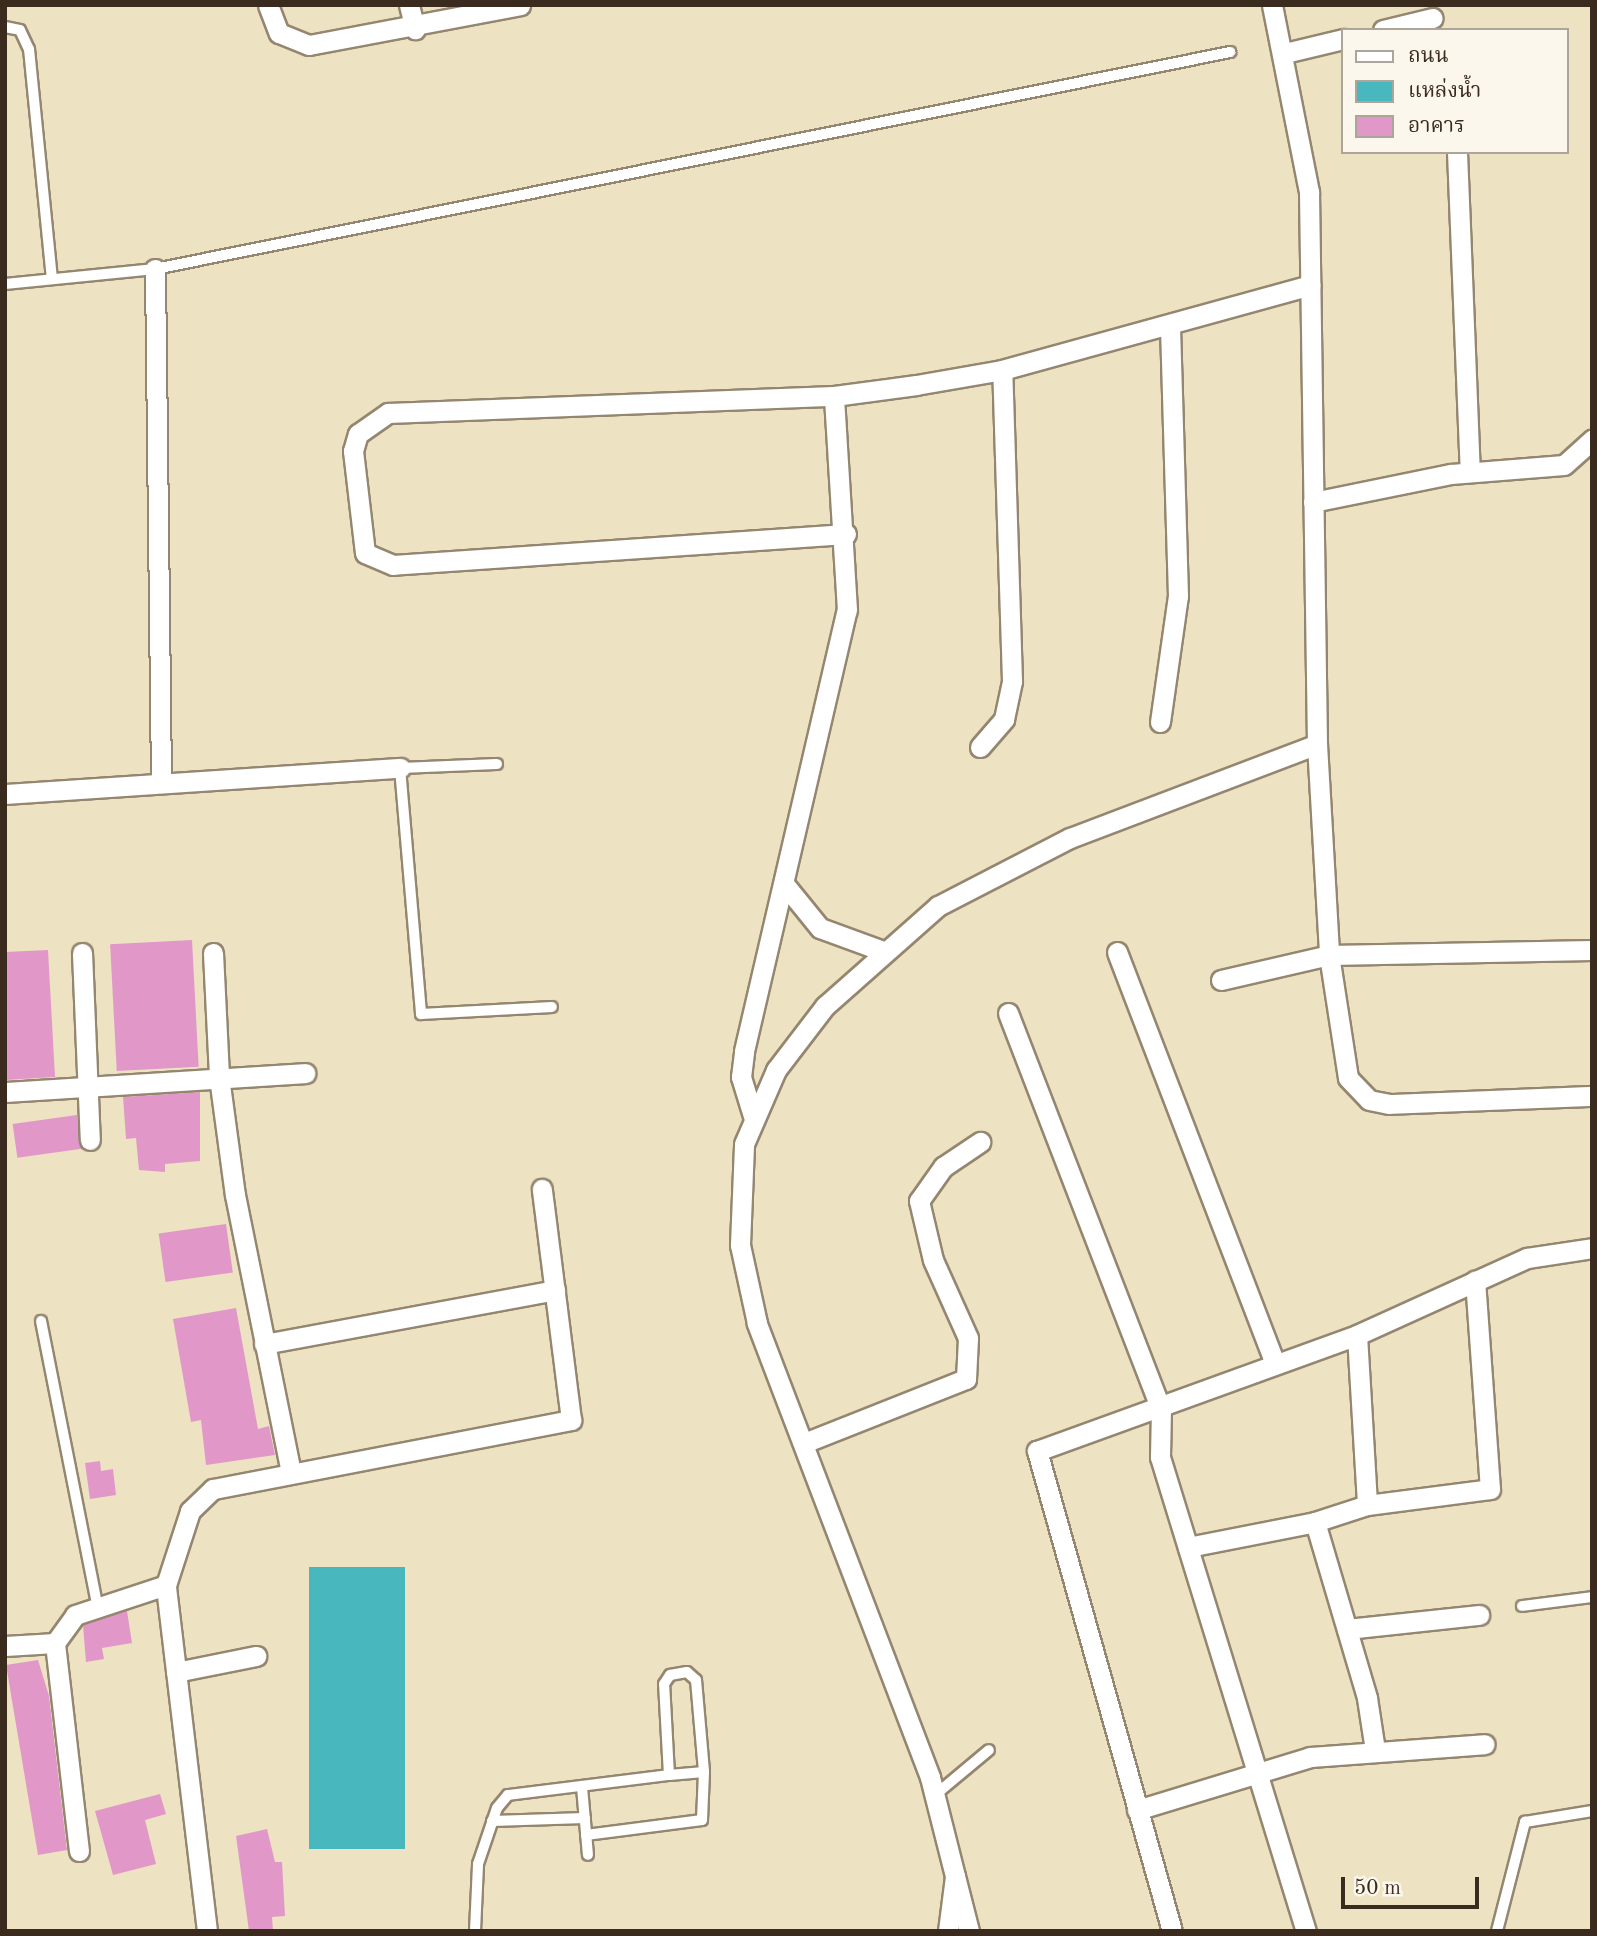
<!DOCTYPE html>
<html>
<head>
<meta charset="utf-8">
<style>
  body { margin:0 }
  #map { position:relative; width:1597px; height:1936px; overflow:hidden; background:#ede2c1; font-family:"Old Standard TT","Noto Serif Thai",serif }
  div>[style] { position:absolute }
  .water>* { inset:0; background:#48b8be; transform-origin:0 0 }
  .building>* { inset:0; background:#e198c9; transform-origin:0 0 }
  .roads { filter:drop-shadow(2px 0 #948670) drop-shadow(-2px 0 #948670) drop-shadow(0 2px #948670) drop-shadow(0 -2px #948670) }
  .lane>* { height:10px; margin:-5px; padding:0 5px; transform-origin:5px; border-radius:5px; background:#fff }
  .street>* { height:19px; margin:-9.5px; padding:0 9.5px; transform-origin:9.5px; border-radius:9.5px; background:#fff }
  span { translate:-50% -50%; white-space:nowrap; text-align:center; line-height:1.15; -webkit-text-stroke:7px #fbf7ec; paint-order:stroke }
  .frame { position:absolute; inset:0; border:7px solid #3b2a1e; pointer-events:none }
  .legend { position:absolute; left:1341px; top:28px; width:228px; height:126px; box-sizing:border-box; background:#fbf7ec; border:2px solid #aea59a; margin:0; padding:9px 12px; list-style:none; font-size:21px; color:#3b2a1e }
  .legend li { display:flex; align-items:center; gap:14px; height:35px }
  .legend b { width:35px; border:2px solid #aea59a }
  .scale { position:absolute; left:1341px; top:1877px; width:138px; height:32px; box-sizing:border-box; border:4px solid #3b2a1e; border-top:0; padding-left:9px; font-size:21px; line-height:24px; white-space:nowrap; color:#3b2a1e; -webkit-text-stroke:5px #fbf7ec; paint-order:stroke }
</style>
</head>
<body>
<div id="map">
  <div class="water">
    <i style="left:405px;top:1567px;width:282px;height:96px;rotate:90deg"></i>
  </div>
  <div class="building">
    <i style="left:192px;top:940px;width:127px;height:82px;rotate:87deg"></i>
    <i style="clip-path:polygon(48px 950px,55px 1077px,5px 1080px,5px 952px)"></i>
    <i style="clip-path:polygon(200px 1092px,200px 1161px,165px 1164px,165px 1172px,139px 1170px,136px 1138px,126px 1139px,123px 1097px)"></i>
    <i style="left:77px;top:1115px;width:34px;height:65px;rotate:82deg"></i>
    <i style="left:226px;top:1224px;width:49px;height:68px;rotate:82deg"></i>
    <i style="clip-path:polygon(236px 1308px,258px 1429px,269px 1426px,275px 1455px,206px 1465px,201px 1420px,191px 1422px,173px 1319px)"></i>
    <i style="clip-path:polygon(100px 1461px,101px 1471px,113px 1469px,116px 1495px,90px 1499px,85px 1463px)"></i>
    <i style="clip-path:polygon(127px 1611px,132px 1643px,102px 1648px,104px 1659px,86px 1662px,83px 1625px)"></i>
    <i style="clip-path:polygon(38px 1660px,49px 1696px,67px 1850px,38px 1855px,6px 1665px)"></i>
    <i style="clip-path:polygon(160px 1794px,166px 1814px,145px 1820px,156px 1864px,113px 1875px,95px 1811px)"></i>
    <i style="clip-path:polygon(267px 1829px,275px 1862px,282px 1862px,285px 1916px,272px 1917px,273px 1931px,249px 1931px,236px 1836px)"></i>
  </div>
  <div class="roads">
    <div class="lane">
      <i style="left:5px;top:27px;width:15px;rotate:11deg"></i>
      <i style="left:20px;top:30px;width:21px;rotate:65deg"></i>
      <i style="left:29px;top:49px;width:230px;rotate:84.3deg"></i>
      <i style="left:5px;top:284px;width:151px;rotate:-5.7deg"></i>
      <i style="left:155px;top:269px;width:1097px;rotate:-11.41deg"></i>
      <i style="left:497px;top:764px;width:97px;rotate:177.6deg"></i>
      <i style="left:400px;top:768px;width:247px;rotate:85.1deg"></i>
      <i style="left:421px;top:1014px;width:131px;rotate:-3.1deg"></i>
      <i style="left:41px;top:1321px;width:289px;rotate:78.8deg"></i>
      <i style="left:1522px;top:1606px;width:71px;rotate:-7.3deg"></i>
      <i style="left:582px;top:1787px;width:68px;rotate:85deg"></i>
      <i style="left:935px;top:1795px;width:70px;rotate:-39.8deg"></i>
      <i style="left:492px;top:1821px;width:93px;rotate:-1.8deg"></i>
      <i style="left:586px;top:1835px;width:117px;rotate:-7.4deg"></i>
      <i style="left:702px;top:1820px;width:48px;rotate:-87.6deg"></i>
      <i style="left:704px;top:1772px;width:35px;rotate:175deg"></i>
      <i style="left:475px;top:1931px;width:67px;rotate:-87.4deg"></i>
      <i style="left:478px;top:1864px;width:59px;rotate:-71.3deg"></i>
      <i style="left:497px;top:1808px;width:17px;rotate:-50deg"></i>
      <i style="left:508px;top:1795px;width:162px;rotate:-7.1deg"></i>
      <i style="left:669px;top:1775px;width:91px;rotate:-93.1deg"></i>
      <i style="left:664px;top:1684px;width:11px;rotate:-56deg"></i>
      <i style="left:670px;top:1675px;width:17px;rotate:-10deg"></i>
      <i style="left:687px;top:1672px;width:12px;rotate:42deg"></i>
      <i style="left:696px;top:1680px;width:92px;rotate:85deg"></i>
      <i style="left:1497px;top:1931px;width:113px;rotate:-75.6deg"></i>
      <i style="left:1525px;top:1822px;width:68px;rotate:-9.3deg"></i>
    </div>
    <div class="street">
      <i style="left:268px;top:5px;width:30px;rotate:69deg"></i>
      <i style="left:279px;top:33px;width:32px;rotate:22deg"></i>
      <i style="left:309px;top:45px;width:215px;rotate:-10.7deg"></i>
      <i style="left:409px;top:5px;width:25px;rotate:76deg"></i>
      <i style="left:1272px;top:5px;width:191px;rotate:78.8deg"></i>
      <i style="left:1309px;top:192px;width:552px;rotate:89.17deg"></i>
      <i style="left:1317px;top:744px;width:211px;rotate:86.7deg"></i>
      <i style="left:1329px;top:955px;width:124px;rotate:81.2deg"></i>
      <i style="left:1348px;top:1078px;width:30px;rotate:46deg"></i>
      <i style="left:1369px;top:1100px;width:20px;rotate:11deg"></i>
      <i style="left:1389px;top:1104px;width:203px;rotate:-2.3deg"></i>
      <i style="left:1383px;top:30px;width:51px;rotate:-13.5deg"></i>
      <i style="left:1285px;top:53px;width:60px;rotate:-13.6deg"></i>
      <i style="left:1457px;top:152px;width:320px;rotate:87.7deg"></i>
      <i style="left:155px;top:269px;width:514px;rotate:89.33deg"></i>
      <i style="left:1313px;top:502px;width:141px;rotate:-11.5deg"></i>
      <i style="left:1451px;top:474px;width:113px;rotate:-4.6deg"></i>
      <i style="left:1564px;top:465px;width:38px;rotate:-42deg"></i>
      <i style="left:846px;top:534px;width:454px;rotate:176.1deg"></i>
      <i style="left:393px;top:565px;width:30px;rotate:-157deg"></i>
      <i style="left:365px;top:553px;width:103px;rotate:-96.7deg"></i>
      <i style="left:353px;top:451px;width:18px;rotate:-74deg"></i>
      <i style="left:358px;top:434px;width:37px;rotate:-35deg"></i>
      <i style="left:388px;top:413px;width:446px;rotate:-2.2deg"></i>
      <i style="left:834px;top:396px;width:83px;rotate:-7.6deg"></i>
      <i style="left:916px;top:385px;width:87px;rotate:-9.9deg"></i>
      <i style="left:1002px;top:370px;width:320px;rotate:-15.4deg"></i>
      <i style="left:1160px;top:722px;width:127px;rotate:-81.9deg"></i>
      <i style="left:1178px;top:596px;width:271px;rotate:-91.7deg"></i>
      <i style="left:980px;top:747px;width:37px;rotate:-49deg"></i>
      <i style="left:1004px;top:719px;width:39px;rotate:-78deg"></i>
      <i style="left:1012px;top:681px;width:311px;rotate:-91.8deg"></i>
      <i style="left:5px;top:794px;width:396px;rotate:-3.8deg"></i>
      <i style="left:785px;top:885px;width:55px;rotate:50.9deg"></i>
      <i style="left:820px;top:928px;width:67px;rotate:20.1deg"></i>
      <i style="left:1117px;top:952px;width:440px;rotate:69deg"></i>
      <i style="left:82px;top:953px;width:187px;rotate:87.6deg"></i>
      <i style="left:213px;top:953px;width:124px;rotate:87.2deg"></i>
      <i style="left:219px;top:1077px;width:119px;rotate:82.3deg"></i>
      <i style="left:235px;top:1195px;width:283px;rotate:78.6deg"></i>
      <i style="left:1221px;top:980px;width:111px;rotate:-13deg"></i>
      <i style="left:1329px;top:955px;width:263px;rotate:-1.1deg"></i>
      <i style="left:1008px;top:1013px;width:425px;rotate:68.9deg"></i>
      <i style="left:1161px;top:1409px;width:48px;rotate:91.2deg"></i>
      <i style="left:1160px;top:1457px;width:496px;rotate:72.9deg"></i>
      <i style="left:5px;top:1092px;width:301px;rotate:-3.6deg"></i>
      <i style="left:753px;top:1116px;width:41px;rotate:-107.1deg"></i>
      <i style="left:741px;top:1077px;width:26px;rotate:-83deg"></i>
      <i style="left:744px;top:1051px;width:453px;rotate:-76.9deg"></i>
      <i style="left:847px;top:610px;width:214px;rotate:-93.5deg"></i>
      <i style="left:1357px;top:1335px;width:170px;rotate:86.6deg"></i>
      <i style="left:1367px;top:1505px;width:55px;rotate:161.9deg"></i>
      <i style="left:1315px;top:1522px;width:184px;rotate:73.5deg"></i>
      <i style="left:1367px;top:1698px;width:53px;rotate:81.3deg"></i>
      <i style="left:264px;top:1344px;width:296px;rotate:-10.5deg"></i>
      <i style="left:804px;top:1443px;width:174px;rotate:-21.6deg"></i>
      <i style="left:966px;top:1379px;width:41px;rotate:-87.2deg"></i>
      <i style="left:968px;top:1338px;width:85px;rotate:-114.2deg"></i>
      <i style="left:933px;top:1260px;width:61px;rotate:-103.3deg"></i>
      <i style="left:919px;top:1201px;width:42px;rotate:-54.8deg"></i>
      <i style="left:943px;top:1167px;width:45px;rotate:-34deg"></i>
      <i style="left:1367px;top:1505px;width:124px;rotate:-7.4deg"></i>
      <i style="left:1490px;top:1489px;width:209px;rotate:-94.1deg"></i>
      <i style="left:1188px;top:1547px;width:129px;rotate:-11.1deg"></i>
      <i style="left:1347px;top:1629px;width:133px;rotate:-6.1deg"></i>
      <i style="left:5px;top:1646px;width:50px;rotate:-3.4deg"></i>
      <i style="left:176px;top:1672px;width:82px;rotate:-11.3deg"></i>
      <i style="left:1137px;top:1810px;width:181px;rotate:-17deg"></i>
      <i style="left:1310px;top:1757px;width:175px;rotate:-4.2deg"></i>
      <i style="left:79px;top:1851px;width:209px;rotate:-96.6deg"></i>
      <i style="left:55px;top:1643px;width:34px;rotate:-54deg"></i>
      <i style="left:75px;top:1615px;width:96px;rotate:-18.2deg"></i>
      <i style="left:955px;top:1876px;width:102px;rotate:-104.2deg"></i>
      <i style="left:930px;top:1777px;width:486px;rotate:-110.9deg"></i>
      <i style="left:757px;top:1323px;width:80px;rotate:-102.3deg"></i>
      <i style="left:740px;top:1245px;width:101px;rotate:-87.7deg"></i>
      <i style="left:744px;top:1144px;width:81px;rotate:-66.6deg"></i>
      <i style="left:776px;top:1070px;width:81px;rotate:-52.6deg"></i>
      <i style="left:825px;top:1006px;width:151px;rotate:-41.5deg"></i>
      <i style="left:938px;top:906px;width:148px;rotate:-27.3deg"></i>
      <i style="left:1070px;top:838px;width:264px;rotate:-20.8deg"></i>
      <i style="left:207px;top:1931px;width:348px;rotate:-96.8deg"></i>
      <i style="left:166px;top:1585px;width:78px;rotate:-72deg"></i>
      <i style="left:190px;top:1511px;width:32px;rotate:-44deg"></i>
      <i style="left:213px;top:1489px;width:365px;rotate:-10.9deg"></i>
      <i style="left:571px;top:1420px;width:233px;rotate:-97.2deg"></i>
      <i style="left:948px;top:1931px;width:55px;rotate:-82.7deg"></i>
      <i style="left:955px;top:1876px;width:57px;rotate:75.7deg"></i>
      <i style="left:1172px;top:1931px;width:499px;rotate:-105.7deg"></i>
      <i style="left:1037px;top:1451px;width:340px;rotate:-19.9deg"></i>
      <i style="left:1357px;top:1335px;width:187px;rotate:-24.4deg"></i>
      <i style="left:1527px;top:1258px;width:66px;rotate:-8.7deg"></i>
    </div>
  </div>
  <div class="frame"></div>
  <ul class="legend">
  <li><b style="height:9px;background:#fff"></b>ถนน</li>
  <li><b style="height:19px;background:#48b8be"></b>แหล่งน้ำ</li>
  <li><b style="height:19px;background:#e198c9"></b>อาคาร</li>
  </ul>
  <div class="scale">50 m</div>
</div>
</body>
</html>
